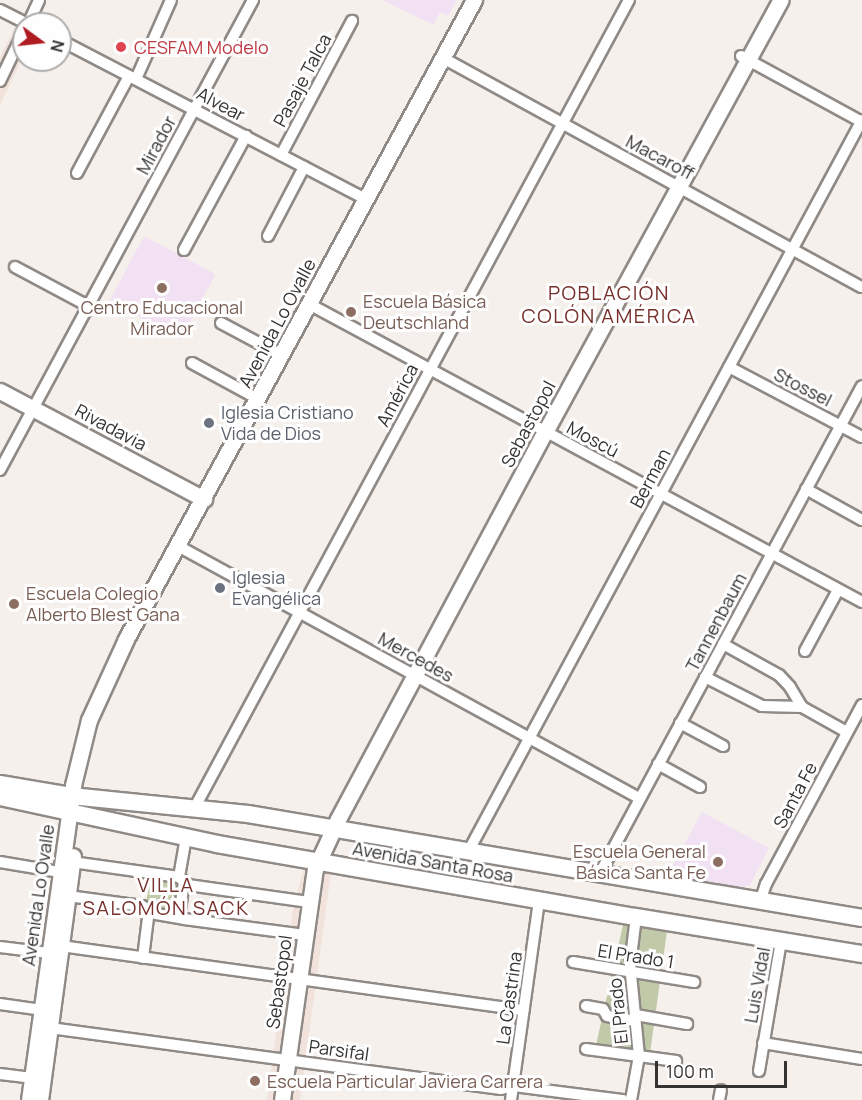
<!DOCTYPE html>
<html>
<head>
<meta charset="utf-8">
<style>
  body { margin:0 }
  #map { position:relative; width:862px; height:1100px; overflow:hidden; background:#f6f0ec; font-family:Manrope,sans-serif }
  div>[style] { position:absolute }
  .built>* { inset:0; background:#f1e3db }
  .education>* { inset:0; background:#f2e1f3; transform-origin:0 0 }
  .green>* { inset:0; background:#c0caa9 }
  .roads { filter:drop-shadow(2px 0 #908a86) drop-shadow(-2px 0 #908a86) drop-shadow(0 2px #908a86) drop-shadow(0 -2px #908a86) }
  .street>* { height:10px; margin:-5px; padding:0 5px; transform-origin:5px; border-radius:5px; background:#fff }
  .secondary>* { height:15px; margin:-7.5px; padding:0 7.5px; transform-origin:7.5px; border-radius:7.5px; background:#fff }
  .primary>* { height:16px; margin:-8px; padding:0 8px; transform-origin:8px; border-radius:8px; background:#fff }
  .dots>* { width:16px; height:16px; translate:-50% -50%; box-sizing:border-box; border:3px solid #fefefe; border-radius:50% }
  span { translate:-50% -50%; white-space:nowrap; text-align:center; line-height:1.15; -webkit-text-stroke:6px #fefefe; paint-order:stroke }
  .health-label { font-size:18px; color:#be3a42 }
  .left { translate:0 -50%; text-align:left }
  .street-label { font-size:18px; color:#353331 }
  .education-label { font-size:18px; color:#785e54 }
  .right { translate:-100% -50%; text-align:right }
  .worship-label { font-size:18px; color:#5b616d }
  .neighbourhood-label { font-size:20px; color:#77302c; letter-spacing:1.5px }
  .north { position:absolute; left:12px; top:12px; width:60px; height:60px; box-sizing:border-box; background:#fefefe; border:2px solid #aeadac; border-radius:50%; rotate:105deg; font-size:16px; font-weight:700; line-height:24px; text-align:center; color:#353331 }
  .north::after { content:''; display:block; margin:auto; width:21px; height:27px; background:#ae1c22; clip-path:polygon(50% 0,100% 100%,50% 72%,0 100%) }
  .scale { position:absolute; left:655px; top:1061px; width:132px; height:27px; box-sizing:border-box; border:3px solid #353331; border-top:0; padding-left:8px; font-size:18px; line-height:21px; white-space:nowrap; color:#353331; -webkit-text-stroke:4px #fefefe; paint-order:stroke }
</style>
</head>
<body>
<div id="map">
  <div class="built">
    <i style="clip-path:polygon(15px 27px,24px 31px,24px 55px,0 105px,0 57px)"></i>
    <i style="clip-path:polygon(304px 869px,331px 873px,300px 1100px,267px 1100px,294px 902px)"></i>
  </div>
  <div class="education">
    <i style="clip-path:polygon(382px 0,457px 0,448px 16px,440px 12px,434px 25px)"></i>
    <i style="left:144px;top:236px;width:81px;height:74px;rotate:28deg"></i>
    <i style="clip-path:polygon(702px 812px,769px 848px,750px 885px,742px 888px,667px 876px)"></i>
  </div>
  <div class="green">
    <i style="clip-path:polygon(151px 875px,178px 882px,182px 888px,177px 914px,156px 910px,146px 903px)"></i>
    <i style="clip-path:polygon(623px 925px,632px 926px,635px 1051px,596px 1045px)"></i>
    <i style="clip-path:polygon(639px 927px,667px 931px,650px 1053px,642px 1052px,634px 965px)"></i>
  </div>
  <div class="roads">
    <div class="street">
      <i style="left:0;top:10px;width:31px;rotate:27deg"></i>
      <i style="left:28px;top:24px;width:26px;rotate:-65deg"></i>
      <i style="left:60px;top:40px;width:345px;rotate:27.5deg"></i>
      <i style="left:741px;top:56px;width:138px;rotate:28.6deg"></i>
      <i style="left:443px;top:58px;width:477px;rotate:28.7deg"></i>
      <i style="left:136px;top:79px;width:86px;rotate:-66.1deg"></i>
      <i style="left:0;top:81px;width:55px;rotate:-64.4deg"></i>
      <i style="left:281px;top:155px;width:152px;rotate:-62.1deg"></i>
      <i style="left:77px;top:173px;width:110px;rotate:-61.8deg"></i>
      <i style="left:268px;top:236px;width:78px;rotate:-62.4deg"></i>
      <i style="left:184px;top:250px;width:130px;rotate:-61.5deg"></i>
      <i style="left:15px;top:267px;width:83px;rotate:28.1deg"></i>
      <i style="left:309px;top:304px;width:628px;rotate:28.32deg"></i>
      <i style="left:221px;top:323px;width:68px;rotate:28.1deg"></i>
      <i style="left:192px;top:363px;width:75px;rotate:28.6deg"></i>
      <i style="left:729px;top:367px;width:150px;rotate:27.8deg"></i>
      <i style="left:0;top:470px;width:534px;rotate:-61.71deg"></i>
      <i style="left:806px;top:489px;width:64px;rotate:29deg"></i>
      <i style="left:178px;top:546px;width:525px;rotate:28.66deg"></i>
      <i style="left:723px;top:644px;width:64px;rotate:29deg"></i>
      <i style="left:779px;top:675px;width:16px;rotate:47deg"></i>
      <i style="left:790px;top:687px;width:23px;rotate:59deg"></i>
      <i style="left:805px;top:651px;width:69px;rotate:-61.6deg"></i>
      <i style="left:705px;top:677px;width:64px;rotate:27deg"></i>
      <i style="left:762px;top:706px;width:40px;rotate:1.4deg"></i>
      <i style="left:802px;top:707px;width:51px;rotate:29.1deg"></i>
      <i style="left:680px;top:723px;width:49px;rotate:28.1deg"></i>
      <i style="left:658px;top:764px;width:48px;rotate:28.7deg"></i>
      <i style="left:195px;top:807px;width:916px;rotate:-61.73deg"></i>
      <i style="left:468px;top:852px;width:831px;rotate:-61.71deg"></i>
      <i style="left:0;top:862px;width:61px;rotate:9.5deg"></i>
      <i style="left:72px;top:862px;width:108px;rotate:8deg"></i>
      <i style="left:179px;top:877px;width:12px;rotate:42deg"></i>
      <i style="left:188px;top:885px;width:122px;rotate:8deg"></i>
      <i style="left:599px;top:875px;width:555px;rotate:-61.73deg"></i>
      <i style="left:179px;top:877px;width:40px;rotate:-80deg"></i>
      <i style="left:68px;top:896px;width:75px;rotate:7.7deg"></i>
      <i style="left:142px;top:906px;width:16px;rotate:30deg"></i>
      <i style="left:156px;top:914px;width:28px;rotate:10deg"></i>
      <i style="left:184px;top:919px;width:122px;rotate:7.5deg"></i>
      <i style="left:760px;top:902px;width:19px;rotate:-72deg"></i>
      <i style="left:766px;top:884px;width:203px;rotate:-61.8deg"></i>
      <i style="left:179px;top:917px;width:36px;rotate:-82deg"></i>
      <i style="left:61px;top:946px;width:467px;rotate:7.9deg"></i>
      <i style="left:0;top:947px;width:49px;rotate:7deg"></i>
      <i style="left:143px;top:958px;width:48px;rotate:-82.9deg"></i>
      <i style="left:573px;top:962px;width:123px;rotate:9.4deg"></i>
      <i style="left:0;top:1004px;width:49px;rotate:8.1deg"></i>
      <i style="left:586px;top:1006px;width:17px;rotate:10deg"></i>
      <i style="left:603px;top:1009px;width:8px;rotate:60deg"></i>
      <i style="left:607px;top:1016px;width:29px;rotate:10deg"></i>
      <i style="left:636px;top:1015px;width:52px;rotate:10deg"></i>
      <i style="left:50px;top:1028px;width:455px;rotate:7.7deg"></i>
      <i style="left:501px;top:1089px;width:12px;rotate:-14deg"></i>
      <i style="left:513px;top:1086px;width:111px;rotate:7.3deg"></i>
      <i style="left:763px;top:1043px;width:100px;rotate:9.2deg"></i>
      <i style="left:586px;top:1049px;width:91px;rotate:7.6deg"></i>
      <i style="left:759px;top:1071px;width:132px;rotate:-80.4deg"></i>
      <i style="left:0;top:1074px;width:32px;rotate:7deg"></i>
      <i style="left:511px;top:1100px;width:202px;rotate:-82deg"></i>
      <i style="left:631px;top:1100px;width:45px;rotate:-79.7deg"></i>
      <i style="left:639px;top:1056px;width:91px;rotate:-95.6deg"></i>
      <i style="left:630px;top:965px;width:48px;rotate:-82.9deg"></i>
      <i style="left:719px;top:1100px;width:10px;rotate:-79deg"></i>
    </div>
    <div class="secondary">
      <i style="left:0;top:391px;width:231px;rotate:27.9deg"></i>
      <i style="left:29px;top:1100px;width:318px;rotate:-82deg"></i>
      <i style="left:73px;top:785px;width:67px;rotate:-76.2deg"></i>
      <i style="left:89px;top:720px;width:89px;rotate:-65.4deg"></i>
      <i style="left:126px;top:639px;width:728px;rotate:-61.43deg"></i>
      <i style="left:40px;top:1100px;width:246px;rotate:-82.3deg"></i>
      <i style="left:282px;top:1100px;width:233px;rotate:-81.9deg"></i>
      <i style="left:315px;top:869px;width:55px;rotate:-65.3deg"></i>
      <i style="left:338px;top:819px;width:439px;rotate:-61.9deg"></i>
      <i style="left:545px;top:432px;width:492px;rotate:-61.4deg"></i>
    </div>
    <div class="primary">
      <i style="left:0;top:784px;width:72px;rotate:9.6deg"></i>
      <i style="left:71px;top:796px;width:178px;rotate:5.8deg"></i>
      <i style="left:248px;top:814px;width:623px;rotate:9.61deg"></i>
      <i style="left:0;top:797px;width:222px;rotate:12.2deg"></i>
      <i style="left:217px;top:844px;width:425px;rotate:9.9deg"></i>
      <i style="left:636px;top:917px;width:229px;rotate:9.3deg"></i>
    </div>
  </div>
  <div class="dots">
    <i style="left:121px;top:47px;background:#e0444e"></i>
    <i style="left:162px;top:288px;background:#8d6e63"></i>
    <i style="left:351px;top:312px;background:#8d6e63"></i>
    <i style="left:209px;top:423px;background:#6b7280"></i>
    <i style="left:220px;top:588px;background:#6b7280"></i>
    <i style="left:14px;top:604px;background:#8d6e63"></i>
    <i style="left:718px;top:862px;background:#8d6e63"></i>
    <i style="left:255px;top:1081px;background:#8d6e63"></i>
  </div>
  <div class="health-label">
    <span class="left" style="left:134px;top:47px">CESFAM Modelo</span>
  </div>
  <div class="street-label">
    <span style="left:302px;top:80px;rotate:-62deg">Pasaje Talca</span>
    <span style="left:221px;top:104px;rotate:28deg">Alvear</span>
    <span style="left:156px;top:145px;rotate:-62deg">Mirador</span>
    <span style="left:660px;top:157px;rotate:28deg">Macaroff</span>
    <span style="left:277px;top:323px;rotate:-62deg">Avenida Lo Ovalle</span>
    <span style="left:803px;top:387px;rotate:27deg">Stossel</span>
    <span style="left:397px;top:395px;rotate:-62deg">América</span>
    <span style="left:528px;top:424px;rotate:-62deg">Sebastopol</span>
    <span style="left:111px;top:427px;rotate:28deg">Rivadavia</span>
    <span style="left:593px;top:439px;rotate:28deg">Moscú</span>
    <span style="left:650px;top:478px;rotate:-62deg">Berman</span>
    <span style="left:716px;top:622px;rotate:-62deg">Tannenbaum</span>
    <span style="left:416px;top:657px;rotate:29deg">Mercedes</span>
    <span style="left:795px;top:795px;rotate:-62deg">Santa Fe</span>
    <span style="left:433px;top:862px;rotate:10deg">Avenida Santa Rosa</span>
    <span style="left:38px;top:895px;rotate:-82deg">Avenida Lo Ovalle</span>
    <span style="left:636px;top:956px;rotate:9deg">El Prado 1</span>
    <span style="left:279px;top:982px;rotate:-82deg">Sebastopol</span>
    <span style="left:757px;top:985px;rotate:-80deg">Luis Vidal</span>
    <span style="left:509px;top:998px;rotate:-82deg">La Castrina</span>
    <span style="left:618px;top:1011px;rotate:-96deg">El Prado</span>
    <span style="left:339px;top:1050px;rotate:8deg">Parsifal</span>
  </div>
  <div class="education-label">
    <span class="left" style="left:363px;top:312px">Escuela Básica<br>Deutschland</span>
    <span style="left:162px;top:318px">Centro Educacional<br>Mirador</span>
    <span class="left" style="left:26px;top:604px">Escuela Colegio<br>Alberto Blest Gana</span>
    <span class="right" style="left:706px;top:862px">Escuela General<br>Básica Santa Fe</span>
    <span class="left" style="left:267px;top:1081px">Escuela Particular Javiera Carrera</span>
  </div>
  <div class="worship-label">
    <span class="left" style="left:221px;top:423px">Iglesia Cristiano<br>Vida de Dios</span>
    <span class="left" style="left:232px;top:588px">Iglesia<br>Evangélica</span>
  </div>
  <div class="neighbourhood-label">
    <span style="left:609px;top:304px">POBLACIÓN<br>COLÓN AMÉRICA</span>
    <span style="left:166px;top:896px">VILLA<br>SALOMÓN SACK</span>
  </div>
  <div class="north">N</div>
  <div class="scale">100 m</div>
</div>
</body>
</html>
